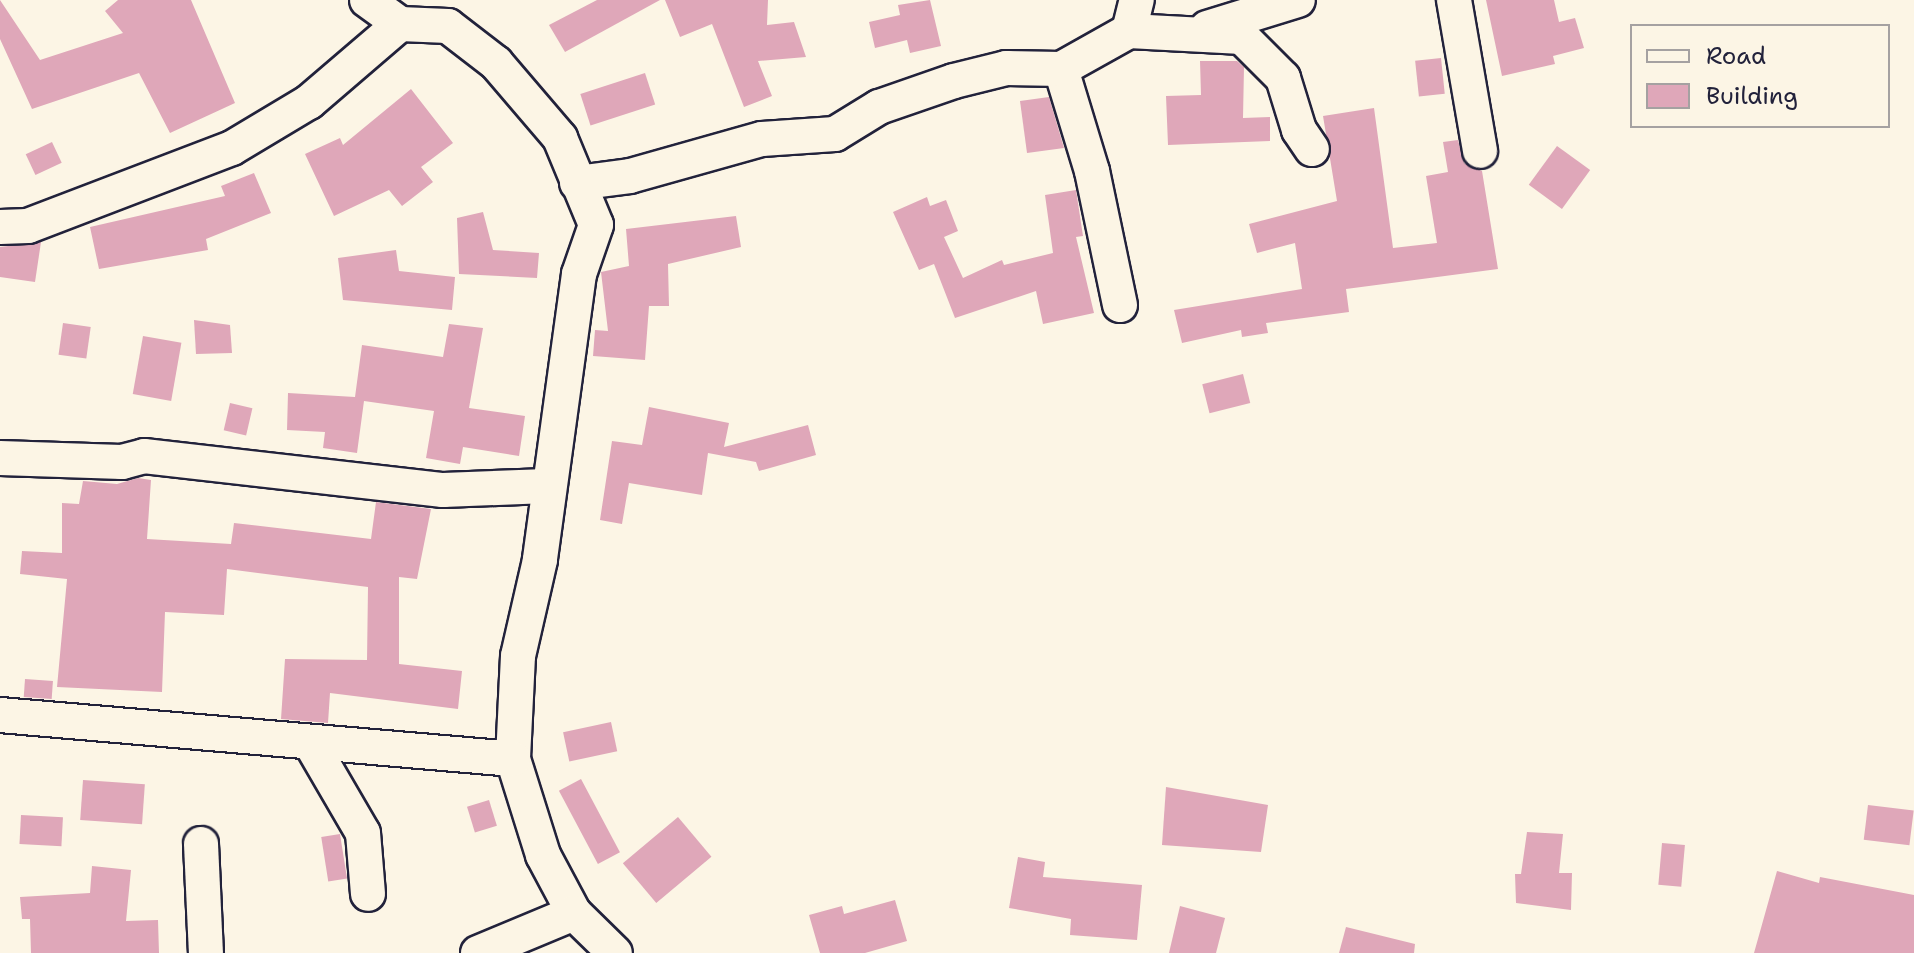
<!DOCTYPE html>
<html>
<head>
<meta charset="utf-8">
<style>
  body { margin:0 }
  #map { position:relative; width:1914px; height:953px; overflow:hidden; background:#fcf5e5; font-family:"Shantell Sans",sans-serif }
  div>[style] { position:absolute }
  .building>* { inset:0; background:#dfa7b9; transform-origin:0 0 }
  .roads { filter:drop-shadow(2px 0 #22223b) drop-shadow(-2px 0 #22223b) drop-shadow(0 2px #22223b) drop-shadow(0 -2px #22223b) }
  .street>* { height:34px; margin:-17px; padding:0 17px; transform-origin:17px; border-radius:17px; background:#fcf5e5 }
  span { translate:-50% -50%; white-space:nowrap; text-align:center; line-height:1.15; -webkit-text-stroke:8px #fcf5e5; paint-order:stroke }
  .legend { position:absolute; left:1630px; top:24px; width:260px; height:104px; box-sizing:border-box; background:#fcf5e5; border:2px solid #a5a1a1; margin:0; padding:10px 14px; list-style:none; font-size:24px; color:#22223b }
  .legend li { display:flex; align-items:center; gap:16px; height:40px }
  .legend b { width:40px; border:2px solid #a5a1a1 }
</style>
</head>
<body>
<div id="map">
  <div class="building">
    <i style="clip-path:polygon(0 0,40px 60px,123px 33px,105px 11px,118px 0,191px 0,235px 103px,170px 133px,139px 73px,32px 109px,0 39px)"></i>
    <i style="clip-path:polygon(597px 0,660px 0,565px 52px,549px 25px)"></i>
    <i style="clip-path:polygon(665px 0,768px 0,767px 25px,794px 22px,806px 57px,758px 61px,772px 96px,744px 107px,712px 24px,680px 37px)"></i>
    <i style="clip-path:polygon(930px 0,941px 46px,910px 53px,907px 40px,875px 48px,869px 22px,900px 15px,898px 5px)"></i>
    <i style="clip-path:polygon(1486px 0,1554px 0,1559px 22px,1575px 18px,1584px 48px,1553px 56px,1555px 64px,1502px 76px)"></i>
    <i style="left:1441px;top:58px;width:36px;height:26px;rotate:84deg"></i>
    <i style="clip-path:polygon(1200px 61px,1237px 61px,1244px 67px,1243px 118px,1270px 117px,1270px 141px,1168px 145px,1166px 96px,1201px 95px)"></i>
    <i style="left:645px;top:73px;width:33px;height:68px;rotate:72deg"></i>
    <i style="clip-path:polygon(411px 89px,453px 143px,421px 167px,433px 182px,402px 206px,389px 190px,334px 216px,305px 154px,340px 138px,343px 145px)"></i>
    <i style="clip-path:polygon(1049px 97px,1064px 148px,1027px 153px,1020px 101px)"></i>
    <i style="clip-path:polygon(1374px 108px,1393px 248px,1437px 243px,1426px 176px,1448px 172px,1443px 142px,1458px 140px,1464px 163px,1482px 171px,1498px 269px,1346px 289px,1349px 312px,1266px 323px,1268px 333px,1242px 337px,1241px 330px,1182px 343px,1174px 310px,1302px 289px,1295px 243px,1257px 253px,1249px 224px,1337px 201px,1323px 116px)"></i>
    <i style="left:52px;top:142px;width:23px;height:29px;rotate:65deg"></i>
    <i style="left:1557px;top:146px;width:41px;height:48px;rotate:36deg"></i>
    <i style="clip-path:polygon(254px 173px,271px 213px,206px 239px,208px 250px,99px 269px,90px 227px,225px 196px,221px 186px)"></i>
    <i style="clip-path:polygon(1076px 190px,1083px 236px,1076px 237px,1094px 313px,1043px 324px,1036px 291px,955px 318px,934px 264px,919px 270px,893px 212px,927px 197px,930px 206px,946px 200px,958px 231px,944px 237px,963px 278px,1002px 260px,1004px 265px,1053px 253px,1045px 195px)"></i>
    <i style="clip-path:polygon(483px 212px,493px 250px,539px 253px,537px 278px,459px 274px,457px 218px)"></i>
    <i style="clip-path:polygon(736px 216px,741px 247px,668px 264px,669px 306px,649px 306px,645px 360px,593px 356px,595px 330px,608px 331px,601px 272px,629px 266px,626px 229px)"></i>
    <i style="clip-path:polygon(41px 242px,35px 282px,0 277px,0 247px)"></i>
    <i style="clip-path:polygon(396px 250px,399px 271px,455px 277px,452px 310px,343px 300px,338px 258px)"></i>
    <i style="clip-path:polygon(194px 320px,230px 325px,232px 353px,196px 354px)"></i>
    <i style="left:63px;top:323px;width:28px;height:32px;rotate:8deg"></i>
    <i style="clip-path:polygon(449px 324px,483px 328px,469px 408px,525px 416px,519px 456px,463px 447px,460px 464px,426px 458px,434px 411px,364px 401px,357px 453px,323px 448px,325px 432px,287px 430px,288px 393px,355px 397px,362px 345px,443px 357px)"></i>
    <i style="left:143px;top:336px;width:39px;height:59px;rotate:10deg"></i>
    <i style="left:1243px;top:374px;width:30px;height:42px;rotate:76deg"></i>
    <i style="left:230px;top:403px;width:23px;height:28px;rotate:13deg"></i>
    <i style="clip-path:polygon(649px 407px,729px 423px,724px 447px,808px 425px,816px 455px,759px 471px,756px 462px,708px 453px,702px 495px,629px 483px,622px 524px,600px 520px,612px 441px,642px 445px)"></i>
    <i style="clip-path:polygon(138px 478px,151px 480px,147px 539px,231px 544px,234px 523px,371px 539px,376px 502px,431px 509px,417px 579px,399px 577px,399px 664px,462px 671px,458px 709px,330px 693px,328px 723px,281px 719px,285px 659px,367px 660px,368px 587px,227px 569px,224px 615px,165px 612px,162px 692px,57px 687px,67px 579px,20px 574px,22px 551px,62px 553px,62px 503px,79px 504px,83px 481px,117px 484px)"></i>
    <i style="left:25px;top:679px;width:28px;height:18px;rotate:4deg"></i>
    <i style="left:611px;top:722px;width:30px;height:49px;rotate:78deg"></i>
    <i style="left:581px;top:779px;width:83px;height:25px;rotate:62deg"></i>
    <i style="left:83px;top:780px;width:62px;height:40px;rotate:4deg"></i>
    <i style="clip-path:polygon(1166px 787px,1268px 805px,1261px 852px,1162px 845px)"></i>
    <i style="left:489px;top:800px;width:27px;height:23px;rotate:73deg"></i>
    <i style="left:1868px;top:805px;width:46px;height:35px;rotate:7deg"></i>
    <i style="left:21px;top:815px;width:42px;height:29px;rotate:3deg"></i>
    <i style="left:678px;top:817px;width:52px;height:72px;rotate:50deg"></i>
    <i style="clip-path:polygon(1527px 832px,1563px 834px,1559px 873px,1572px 873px,1571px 910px,1516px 903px,1515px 874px,1521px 874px)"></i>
    <i style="left:340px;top:834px;width:45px;height:19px;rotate:81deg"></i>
    <i style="left:1662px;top:843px;width:23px;height:42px;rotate:5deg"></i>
    <i style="clip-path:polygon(1018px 857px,1045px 862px,1043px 877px,1142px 885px,1137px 940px,1070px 935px,1071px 919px,1009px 908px)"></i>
    <i style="clip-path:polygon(92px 866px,131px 870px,126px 921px,158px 920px,159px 953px,31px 953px,30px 919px,22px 919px,20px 897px,90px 893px)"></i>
    <i style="clip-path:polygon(1777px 871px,1819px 883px,1820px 877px,1914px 895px,1914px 953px,1754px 953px)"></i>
    <i style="clip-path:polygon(895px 900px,907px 941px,865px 953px,820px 953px,809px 915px,842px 906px,844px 914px)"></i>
    <i style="clip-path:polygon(1180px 906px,1225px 918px,1216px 953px,1169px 953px)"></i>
    <i style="clip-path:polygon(1346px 927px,1415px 944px,1414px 953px,1339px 953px)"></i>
  </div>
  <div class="roads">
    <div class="street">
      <i style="left:367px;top:0;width:41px;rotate:36deg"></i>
      <i style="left:400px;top:24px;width:48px;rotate:2.4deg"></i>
      <i style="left:448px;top:26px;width:61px;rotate:37.6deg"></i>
      <i style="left:496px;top:63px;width:99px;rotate:49.5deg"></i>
      <i style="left:560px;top:138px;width:94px;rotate:67.5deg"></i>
      <i style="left:596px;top:225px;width:52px;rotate:109.1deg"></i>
      <i style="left:579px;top:274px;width:289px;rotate:97.8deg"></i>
      <i style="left:540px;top:560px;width:98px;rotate:102.9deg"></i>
      <i style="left:518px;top:656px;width:103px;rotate:92.8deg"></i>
      <i style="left:513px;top:759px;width:101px;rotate:72.6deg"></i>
      <i style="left:543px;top:855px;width:66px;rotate:61.9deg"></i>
      <i style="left:574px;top:913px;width:57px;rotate:44.3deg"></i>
      <i style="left:1454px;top:0;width:153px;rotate:80.2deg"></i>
      <i style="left:1207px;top:28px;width:95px;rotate:-17.1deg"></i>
      <i style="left:1129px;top:31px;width:32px;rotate:-76deg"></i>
      <i style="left:1061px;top:69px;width:107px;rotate:73.1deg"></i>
      <i style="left:1092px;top:171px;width:137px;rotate:78.2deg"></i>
      <i style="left:577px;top:183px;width:53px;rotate:-7.5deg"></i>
      <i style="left:630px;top:176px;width:137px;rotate:-15.7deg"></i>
      <i style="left:762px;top:139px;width:73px;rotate:-3.9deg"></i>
      <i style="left:835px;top:134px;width:52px;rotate:-31.5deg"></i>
      <i style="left:879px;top:107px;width:79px;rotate:-19.1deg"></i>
      <i style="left:954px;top:81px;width:54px;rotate:-14deg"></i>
      <i style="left:1006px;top:68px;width:55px;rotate:1deg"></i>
      <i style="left:1061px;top:69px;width:78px;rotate:-29.2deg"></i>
      <i style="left:1129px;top:31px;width:113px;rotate:3deg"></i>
      <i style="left:1242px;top:37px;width:58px;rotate:45deg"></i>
      <i style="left:1283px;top:78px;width:54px;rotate:72.9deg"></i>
      <i style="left:1299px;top:130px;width:23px;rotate:56deg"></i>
      <i style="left:0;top:227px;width:28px;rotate:-2deg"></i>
      <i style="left:28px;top:226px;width:218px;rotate:-20.9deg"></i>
      <i style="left:232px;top:148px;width:90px;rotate:-30.9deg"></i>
      <i style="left:309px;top:102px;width:120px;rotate:-40.6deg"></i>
      <i style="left:0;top:458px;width:122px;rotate:1.9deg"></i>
      <i style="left:122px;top:462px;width:23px;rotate:-15deg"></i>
      <i style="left:144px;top:456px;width:301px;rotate:6.5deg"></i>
      <i style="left:443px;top:490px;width:104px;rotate:-2.2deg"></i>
      <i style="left:0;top:715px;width:515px;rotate:4.9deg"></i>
      <i style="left:310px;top:742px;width:105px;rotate:59.8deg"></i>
      <i style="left:363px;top:833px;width:61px;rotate:85.3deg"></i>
      <i style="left:201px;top:844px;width:109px;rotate:87.4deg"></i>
      <i style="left:478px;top:953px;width:104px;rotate:-22.6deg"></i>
    </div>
  </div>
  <ul class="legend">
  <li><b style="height:10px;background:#fcf5e5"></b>Road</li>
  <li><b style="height:22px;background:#dfa7b9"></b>Building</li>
  </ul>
</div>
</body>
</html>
